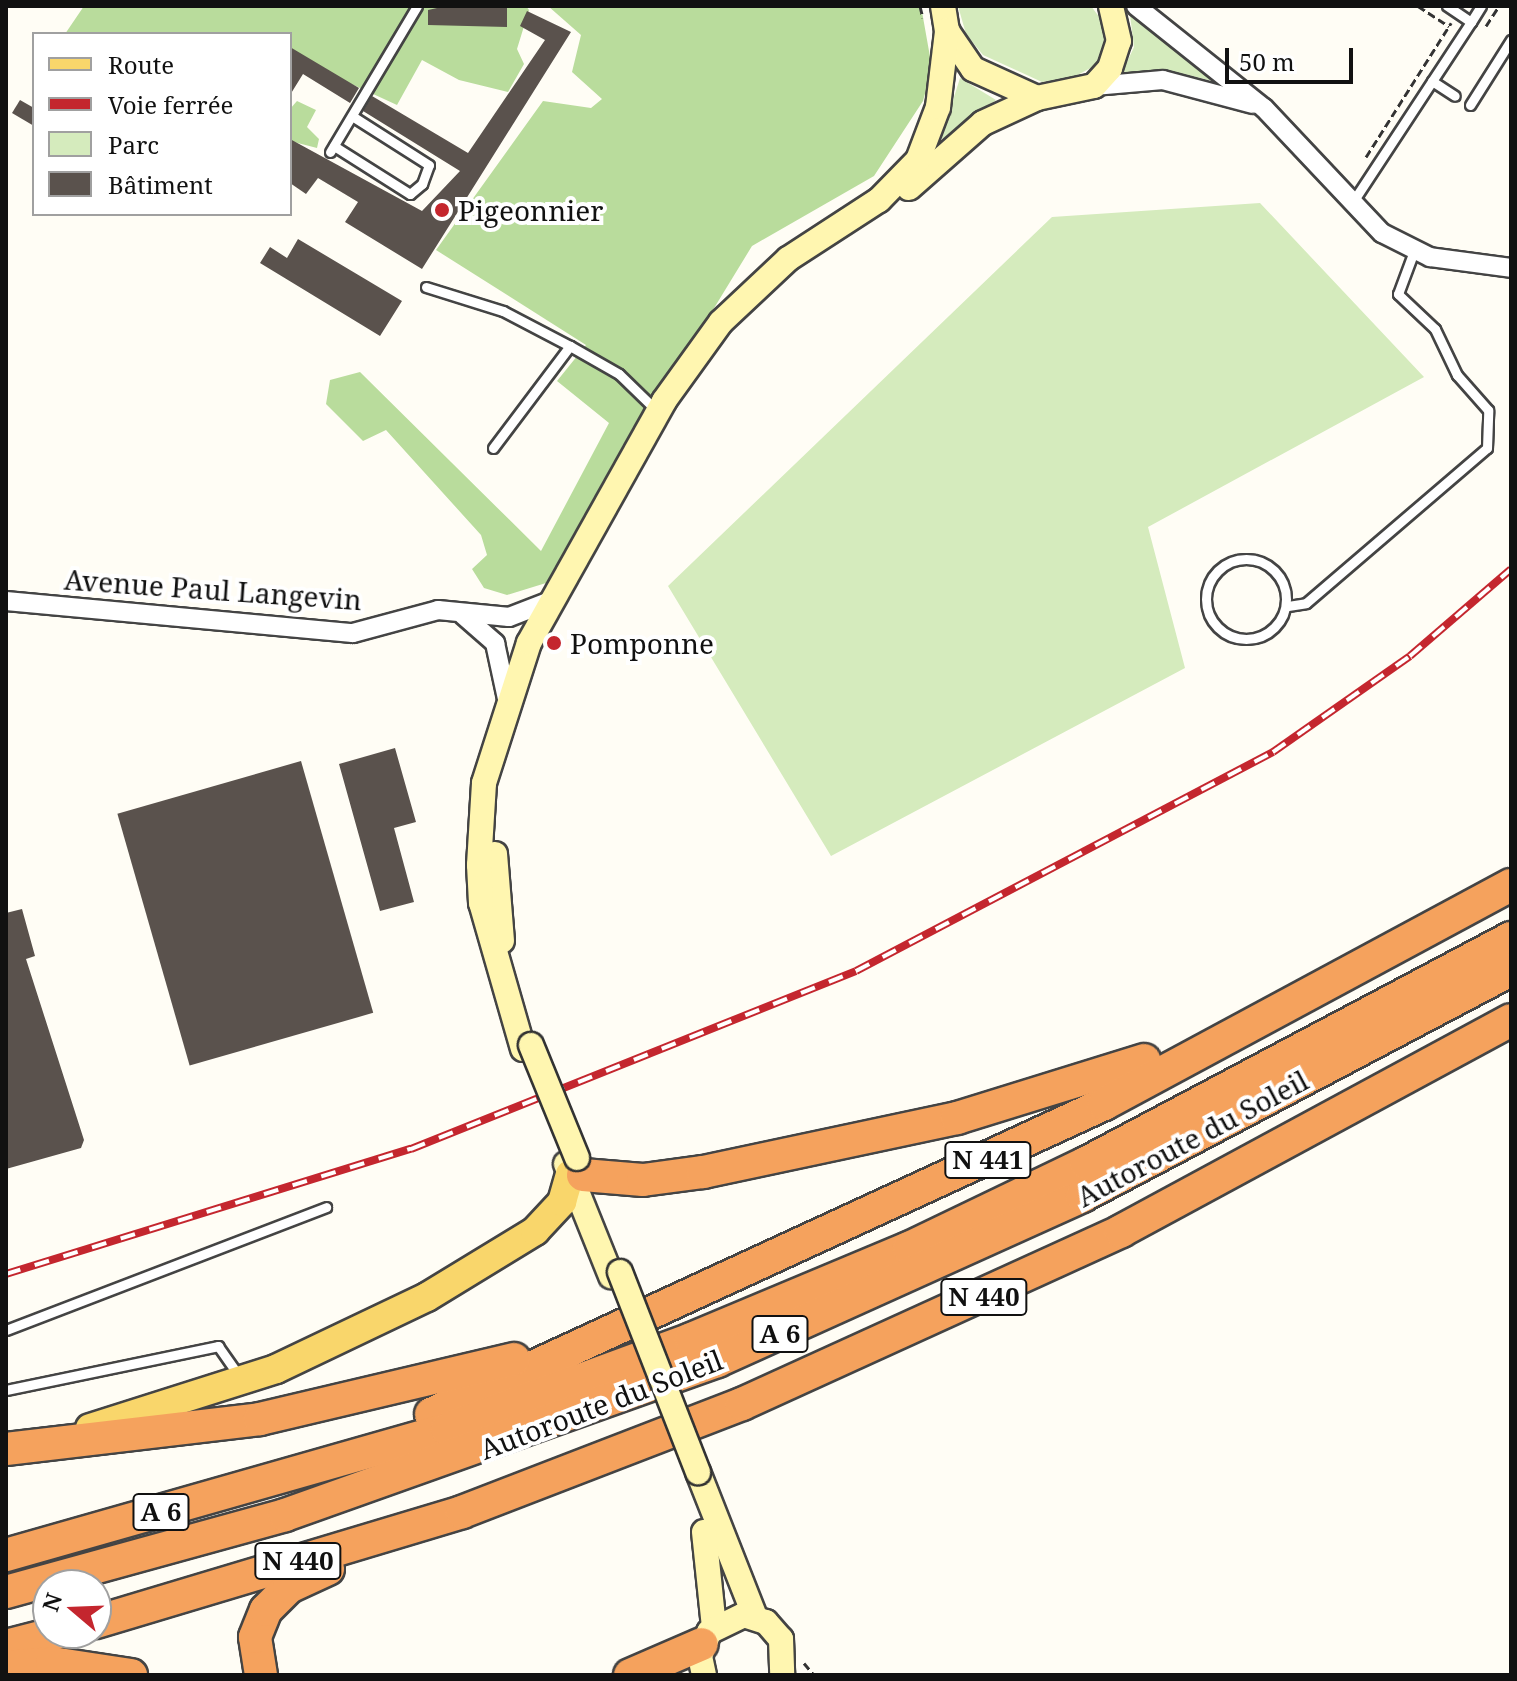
<!DOCTYPE html>
<html>
<head>
<meta charset="utf-8">
<style>
  body { margin:0 }
  #map { position:relative; width:1517px; height:1681px; overflow:hidden; background:#fffdf5; font-family:"Noto Serif",serif }
  div>[style] { position:absolute }
  .green>* { inset:0; background:#d5ebbd }
  .forest>* { inset:0; background:#b9dc9c }
  .building>* { inset:0; background:#5a524d; transform-origin:0 0 }
  .path>* { height:3px; margin-top:-1.5px; transform-origin:0; background:repeating-linear-gradient(90deg,#333 0 8px,transparent 0 12px) }
  .roads { filter:drop-shadow(2px 0 #444) drop-shadow(-2px 0 #444) drop-shadow(0 2px #444) drop-shadow(0 -2px #444) }
  .service>* { height:9px; margin:-4.5px; padding:0 4.5px; transform-origin:4.5px; border-radius:4.5px; background:#fff }
  .service>.ring { margin:-4.5px; padding:0; box-sizing:content-box; background:none; border:9px solid #fff; border-radius:50% }
  .minor>* { height:18px; margin:-9px; padding:0 9px; transform-origin:9px; border-radius:9px; background:#fff }
  .secondary>* { height:24px; margin:-12px; padding:0 12px; transform-origin:12px; border-radius:12px; background:#fff6b0 }
  .primary>* { height:28px; margin:-14px; padding:0 14px; transform-origin:14px; border-radius:14px; background:#f9d66b }
  .motorway>* { height:32px; margin:-16px; padding:0 16px; transform-origin:16px; border-radius:16px; background:#f5a25d }
  .rail>* { height:8px; margin-top:-4px; transform-origin:0; background:repeating-linear-gradient(90deg,#fff 0 15px,#c4262e 0 30px); box-sizing:border-box; border-block:2px solid #c4262e }
  .bridges { filter:drop-shadow(2px 0 #333) drop-shadow(-2px 0 #333) drop-shadow(0 2px #333) drop-shadow(0 -2px #333) }
  .secondary-bridge>* { height:24px; margin:-12px; padding:0 12px; transform-origin:12px; border-radius:12px; background:#fff6b0 }
  .dots>* { width:22px; height:22px; translate:-50% -50%; box-sizing:border-box; border:4px solid #fff; border-radius:50% }
  span { translate:-50% -50%; white-space:nowrap; text-align:center; line-height:1.15; -webkit-text-stroke:8px #fff; paint-order:stroke }
  .shield-label span { padding:2px 6px; background:#fff; border:2px solid; border-radius:6px; -webkit-text-stroke-width:0 }
  .shield-label { font-size:26px; color:#111; font-weight:700 }
  .poi-label { font-size:28px; color:#111 }
  .left { translate:0 -50%; text-align:left }
  .street-label { font-size:28px; color:#111 }
  .frame { position:absolute; inset:0; border:8px solid #111; pointer-events:none }
  .legend { position:absolute; left:32px; top:32px; width:260px; height:184px; box-sizing:border-box; background:#fff; border:2px solid #a0a0a0; margin:0; padding:10px 14px; list-style:none; font-size:24px; color:#111 }
  .legend li { display:flex; align-items:center; gap:16px; height:40px }
  .legend b { width:40px; border:2px solid #a0a0a0 }
  .north { position:absolute; left:32px; top:1569px; width:80px; height:80px; box-sizing:border-box; background:#fff; border:2px solid #a0a0a0; border-radius:50%; rotate:289deg; font-size:22px; font-weight:700; line-height:32px; text-align:center; color:#111 }
  .north::after { content:''; display:block; margin:auto; width:28px; height:36px; background:#c4262e; clip-path:polygon(50% 0,100% 100%,50% 72%,0 100%) }
  .scale { position:absolute; left:1225px; top:48px; width:128px; height:36px; box-sizing:border-box; border:4px solid #111; border-top:0; padding-left:10px; font-size:24px; line-height:28px; white-space:nowrap; color:#111; -webkit-text-stroke:6px #fff; paint-order:stroke }
</style>
</head>
<body>
<div id="map">
  <div class="green">
    <i style="clip-path:polygon(958px 6px,1091px 6px,1109px 30px,1107px 48px,1096px 65px,1072px 78px,1042px 82px,983px 55px,966px 34px)"></i>
    <i style="clip-path:polygon(1130px 15px,1217px 76px,1216px 82px,1184px 74px,1121px 75px,1134px 47px)"></i>
    <i style="clip-path:polygon(960px 78px,996px 100px,948px 141px,941px 138px)"></i>
    <i style="clip-path:polygon(1260px 203px,1424px 377px,1148px 527px,1185px 668px,831px 856px,668px 586px,1052px 217px)"></i>
  </div>
  <div class="forest">
    <i style="clip-path:polygon(84px 6px,526px 6px,529px 10px,517px 49px,524px 64px,508px 92px,459px 80px,422px 60px,397px 105px,321px 70px,290px 72px,290px 34px,65px 34px)"></i>
    <i style="clip-path:polygon(548px 6px,921px 6px,932px 68px,923px 101px,874px 176px,752px 246px,546px 583px,507px 595px,484px 588px,472px 569px,487px 555px,481px 535px,386px 430px,363px 441px,326px 404px,330px 380px,360px 372px,541px 551px,609px 423px,557px 381px,586px 345px,436px 250px,543px 101px,591px 108px,602px 99px,572px 72px,581px 35px)"></i>
    <i style="clip-path:polygon(297px 101px,316px 110px,307px 127px,319px 139px,317px 148px,290px 141px,290px 109px)"></i>
  </div>
  <div class="building">
    <i style="clip-path:polygon(446px 6px,507px 6px,507px 27px,428px 25px,428px 10px)"></i>
    <i style="clip-path:polygon(527px 11px,571px 32px,422px 269px,345px 222px,358px 202px,318px 178px,306px 194px,290px 183px,290px 139px,422px 211px,460px 171px,363px 111px,372px 96px,468px 153px,545px 40px,520px 26px)"></i>
    <i style="clip-path:polygon(290px 47px,359px 88px,350px 103px,303px 74px,290px 95px)"></i>
    <i style="clip-path:polygon(20px 100px,34px 108px,34px 126px,12px 113px)"></i>
    <i style="clip-path:polygon(298px 239px,402px 301px,380px 336px,260px 263px,270px 247px,287px 258px)"></i>
    <i style="clip-path:polygon(395px 748px,416px 822px,394px 828px,414px 902px,380px 911px,339px 764px)"></i>
    <i style="left:301px;top:761px;width:262px;height:191px;rotate:74deg"></i>
    <i style="clip-path:polygon(22px 909px,35px 956px,26px 959px,84px 1140px,81px 1148px,6px 1169px,6px 913px)"></i>
  </div>
  <div class="path">
    <i style="left:920px;top:6px;width:12px;rotate:76deg"></i>
    <i style="left:1418px;top:6px;width:37px;rotate:33deg"></i>
    <i style="left:1486px;top:26px;width:24px;rotate:-57deg"></i>
    <i style="left:1366px;top:157px;width:159px;rotate:-57.6deg"></i>
    <i style="left:804px;top:1663px;width:16px;rotate:50deg"></i>
  </div>
  <div class="roads">
    <div class="service">
      <i style="left:1471px;top:22px;width:19px;rotate:-58deg"></i>
      <i style="left:1432px;top:81px;width:27px;rotate:33deg"></i>
      <i style="left:1470px;top:105px;width:77px;rotate:-57.8deg"></i>
      <i style="left:334px;top:146px;width:90px;rotate:32.3deg"></i>
      <i style="left:410px;top:194px;width:16px;rotate:-40deg"></i>
      <i style="left:422px;top:184px;width:20px;rotate:-70deg"></i>
      <i style="left:429px;top:165px;width:91px;rotate:-147.5deg"></i>
      <i style="left:330px;top:152px;width:170px;rotate:-59.2deg"></i>
      <i style="left:1352px;top:203px;width:217px;rotate:-56.7deg"></i>
      <i style="left:1471px;top:22px;width:29px;rotate:-146deg"></i>
      <i style="left:426px;top:287px;width:81px;rotate:17.3deg"></i>
      <i style="left:503px;top:311px;width:76px;rotate:27.6deg"></i>
      <i style="left:570px;top:346px;width:56px;rotate:29.7deg"></i>
      <i style="left:619px;top:374px;width:52px;rotate:44.2deg"></i>
      <i style="left:493px;top:448px;width:128px;rotate:-53deg"></i>
      <i class="ring" style="left:1206px;top:559px;width:71px;height:71px"></i>
      <i style="left:1288px;top:606px;width:18px;rotate:-9deg"></i>
      <i style="left:1306px;top:603px;width:238px;rotate:-40.6deg"></i>
      <i style="left:1487px;top:448px;width:38px;rotate:-88deg"></i>
      <i style="left:1488px;top:410px;width:47px;rotate:-131.5deg"></i>
      <i style="left:1457px;top:375px;width:51px;rotate:-115.6deg"></i>
      <i style="left:1435px;top:329px;width:51px;rotate:-136.6deg"></i>
      <i style="left:1398px;top:294px;width:46px;rotate:-69.6deg"></i>
      <i style="left:6px;top:1330px;width:343px;rotate:-21deg"></i>
      <i style="left:6px;top:1390px;width:217px;rotate:-11.7deg"></i>
      <i style="left:218px;top:1346px;width:35px;rotate:55deg"></i>
    </div>
    <div class="minor">
      <i style="left:1136px;top:6px;width:164px;rotate:38.6deg"></i>
      <i style="left:1264px;top:108px;width:172px;rotate:46.7deg"></i>
      <i style="left:1382px;top:233px;width:54px;rotate:26.6deg"></i>
      <i style="left:1430px;top:257px;width:82px;rotate:7.7deg"></i>
      <i style="left:1094px;top:86px;width:69px;rotate:-5deg"></i>
      <i style="left:1163px;top:80px;width:93px;rotate:14.9deg"></i>
      <i style="left:6px;top:601px;width:348px;rotate:5.3deg"></i>
      <i style="left:353px;top:633px;width:88px;rotate:-15.1deg"></i>
      <i style="left:438px;top:610px;width:71px;rotate:5.6deg"></i>
      <i style="left:509px;top:617px;width:44px;rotate:-21.3deg"></i>
      <i style="left:463px;top:615px;width:43px;rotate:41.2deg"></i>
      <i style="left:495px;top:643px;width:57px;rotate:77.9deg"></i>
    </div>
    <div class="secondary">
      <i style="left:943px;top:6px;width:25px;rotate:81deg"></i>
      <i style="left:947px;top:31px;width:46px;rotate:55.6deg"></i>
      <i style="left:973px;top:69px;width:70px;rotate:24.4deg"></i>
      <i style="left:1037px;top:98px;width:58px;rotate:-11.9deg"></i>
      <i style="left:1094px;top:86px;width:24px;rotate:-48deg"></i>
      <i style="left:1110px;top:68px;width:28px;rotate:-72deg"></i>
      <i style="left:1119px;top:41px;width:36px;rotate:-103deg"></i>
      <i style="left:909px;top:188px;width:98px;rotate:-41.3deg"></i>
      <i style="left:983px;top:123px;width:60px;rotate:-24.8deg"></i>
      <i style="left:495px;top:854px;width:87px;rotate:85.4deg"></i>
      <i style="left:523px;top:1049px;width:152px;rotate:-106deg"></i>
      <i style="left:481px;top:903px;width:38px;rotate:-93deg"></i>
      <i style="left:479px;top:865px;width:82px;rotate:-86.5deg"></i>
      <i style="left:484px;top:783px;width:147px;rotate:-72.2deg"></i>
      <i style="left:529px;top:643px;width:277px;rotate:-60.8deg"></i>
      <i style="left:664px;top:401px;width:97px;rotate:-54.2deg"></i>
      <i style="left:721px;top:322px;width:92px;rotate:-43.2deg"></i>
      <i style="left:788px;top:259px;width:108px;rotate:-33deg"></i>
      <i style="left:879px;top:200px;width:56px;rotate:-45.7deg"></i>
      <i style="left:918px;top:160px;width:57px;rotate:-69.3deg"></i>
      <i style="left:938px;top:107px;width:77px;rotate:-83.2deg"></i>
      <i style="left:566px;top:1164px;width:121px;rotate:68.1deg"></i>
      <i style="left:698px;top:1472px;width:156px;rotate:68.5deg"></i>
      <i style="left:704px;top:1532px;width:96px;rotate:84deg"></i>
      <i style="left:704px;top:1675px;width:19px;rotate:-102deg"></i>
      <i style="left:700px;top:1656px;width:26px;rotate:-69deg"></i>
      <i style="left:709px;top:1632px;width:39px;rotate:-26deg"></i>
      <i style="left:744px;top:1615px;width:23px;rotate:18deg"></i>
      <i style="left:766px;top:1622px;width:23px;rotate:49deg"></i>
      <i style="left:781px;top:1639px;width:36px;rotate:88deg"></i>
    </div>
    <div class="primary">
      <i style="left:90px;top:1428px;width:195px;rotate:-17.6deg"></i>
      <i style="left:276px;top:1369px;width:167px;rotate:-25.5deg"></i>
      <i style="left:427px;top:1297px;width:127px;rotate:-31.4deg"></i>
      <i style="left:535px;top:1231px;width:40px;rotate:-47deg"></i>
      <i style="left:562px;top:1202px;width:29px;rotate:-74deg"></i>
    </div>
    <div class="motorway">
      <i style="left:583px;top:1175px;width:60px;rotate:4.8deg"></i>
      <i style="left:643px;top:1180px;width:61px;rotate:-7.6deg"></i>
      <i style="left:703px;top:1172px;width:260px;rotate:-12deg"></i>
      <i style="left:957px;top:1118px;width:196px;rotate:-17.2deg"></i>
      <i style="left:431px;top:1414px;width:741px;rotate:-24.73deg"></i>
      <i style="left:1104px;top:1104px;width:462px;rotate:-28.3deg"></i>
      <i style="left:6px;top:1449px;width:256px;rotate:-6.7deg"></i>
      <i style="left:260px;top:1419px;width:261px;rotate:-13.3deg"></i>
      <i style="left:6px;top:1555px;width:459px;rotate:-15.9deg"></i>
      <i style="left:447px;top:1429px;width:260px;rotate:-20.2deg"></i>
      <i style="left:691px;top:1339px;width:236px;rotate:-22.7deg"></i>
      <i style="left:909px;top:1248px;width:196px;rotate:-25.7deg"></i>
      <i style="left:1086px;top:1163px;width:481px;rotate:-27.9deg"></i>
      <i style="left:6px;top:1592px;width:289px;rotate:-15.4deg"></i>
      <i style="left:285px;top:1515px;width:459px;rotate:-19.6deg"></i>
      <i style="left:717px;top:1361px;width:401px;rotate:-24.3deg"></i>
      <i style="left:1082px;top:1196px;width:485px;rotate:-27.8deg"></i>
      <i style="left:96px;top:1622px;width:382px;rotate:-16.7deg"></i>
      <i style="left:462px;top:1512px;width:300px;rotate:-21.1deg"></i>
      <i style="left:742px;top:1404px;width:417px;rotate:-24.5deg"></i>
      <i style="left:1121px;top:1231px;width:443px;rotate:-28.4deg"></i>
      <i style="left:6px;top:1646px;width:52px;rotate:-14.6deg"></i>
      <i style="left:6px;top:1667px;width:46px;rotate:-5deg"></i>
      <i style="left:52px;top:1663px;width:80px;rotate:8.6deg"></i>
      <i style="left:261px;top:1675px;width:38px;rotate:-99deg"></i>
      <i style="left:255px;top:1637px;width:29px;rotate:-68deg"></i>
      <i style="left:266px;top:1610px;width:33px;rotate:-45deg"></i>
      <i style="left:289px;top:1587px;width:43px;rotate:-24.8deg"></i>
      <i style="left:630px;top:1675px;width:78px;rotate:-23.3deg"></i>
    </div>
  </div>
  <div class="rail">
    <i style="left:6px;top:1274px;width:424px;rotate:-17.2deg"></i>
    <i style="left:411px;top:1149px;width:479px;rotate:-21.8deg"></i>
    <i style="left:856px;top:971px;width:471px;rotate:-27.7deg"></i>
    <i style="left:1273px;top:752px;width:167px;rotate:-35deg"></i>
    <i style="left:1410px;top:656px;width:133px;rotate:-40.7deg"></i>
  </div>
  <div class="bridges">
    <div class="secondary-bridge">
      <i style="left:531px;top:1045px;width:122px;rotate:67.8deg"></i>
      <i style="left:620px;top:1272px;width:215px;rotate:68.7deg"></i>
    </div>
  </div>
  <div class="dots">
    <i style="left:442px;top:210px;background:#c4262e"></i>
    <i style="left:554px;top:643px;background:#c4262e"></i>
  </div>
  <div class="shield-label">
    <span style="left:988px;top:1160px">N 441</span>
    <span style="left:984px;top:1297px">N 440</span>
    <span style="left:780px;top:1334px">A 6</span>
    <span style="left:161px;top:1512px">A 6</span>
    <span style="left:298px;top:1561px">N 440</span>
  </div>
  <div class="poi-label">
    <span class="left" style="left:458px;top:210px">Pigeonnier</span>
    <span class="left" style="left:570px;top:643px">Pomponne</span>
  </div>
  <div class="street-label">
    <span style="left:213px;top:589px;rotate:4deg">Avenue Paul Langevin</span>
    <span style="left:1192px;top:1138px;rotate:-28deg">Autoroute du Soleil</span>
    <span style="left:601px;top:1404px;rotate:-21deg">Autoroute du Soleil</span>
  </div>
  <div class="frame"></div>
  <ul class="legend">
  <li><b style="height:10px;background:#f9d66b"></b>Route</li>
  <li><b style="height:10px;background:#c4262e"></b>Voie ferrée</li>
  <li><b style="height:22px;background:#d5ebbd"></b>Parc</li>
  <li><b style="height:22px;background:#5a524d"></b>Bâtiment</li>
  </ul>
  <div class="north">N</div>
  <div class="scale">50 m</div>
</div>
</body>
</html>
